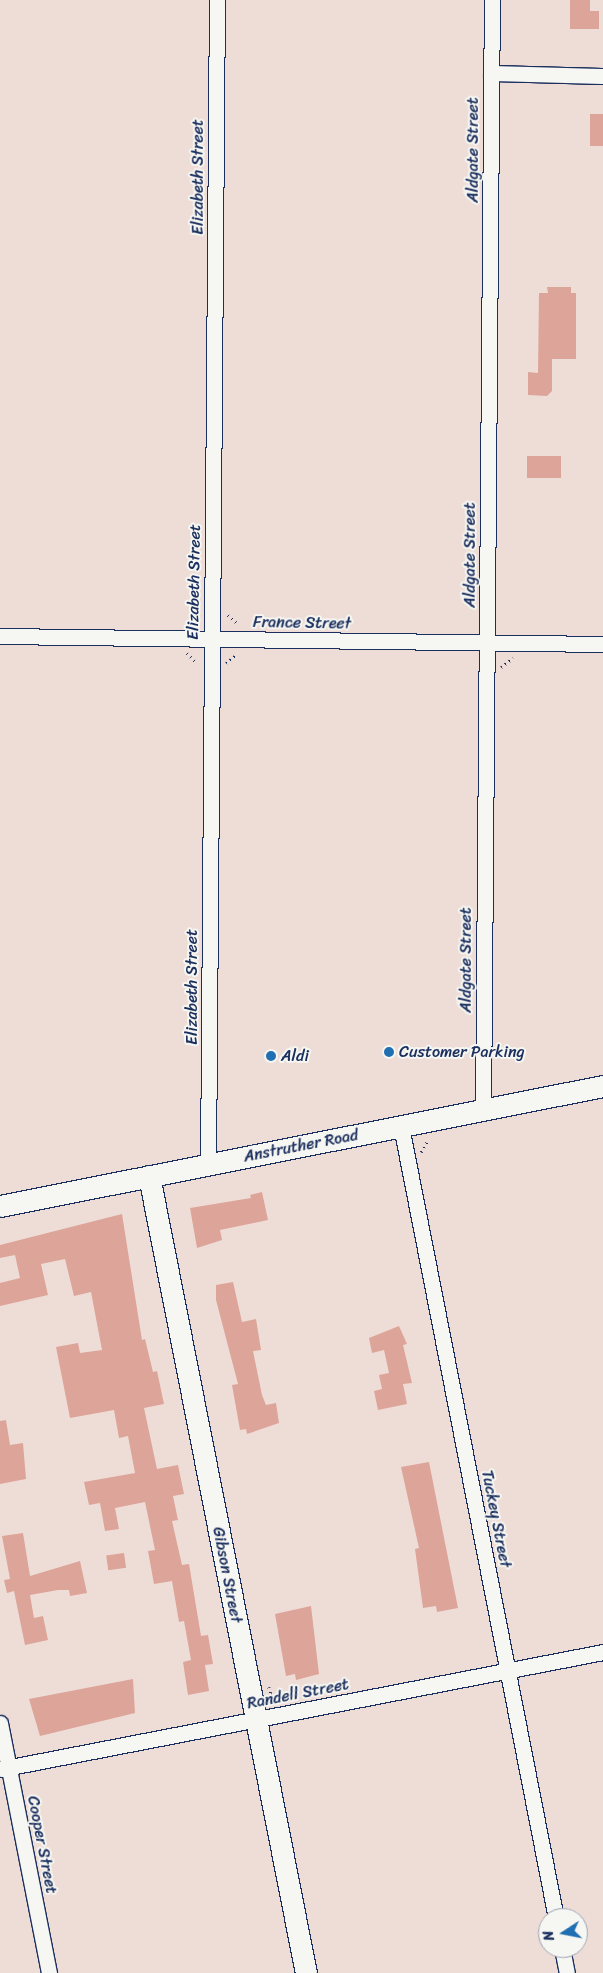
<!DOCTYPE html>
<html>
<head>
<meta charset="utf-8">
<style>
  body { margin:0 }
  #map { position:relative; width:603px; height:1973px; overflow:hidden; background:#eeddd7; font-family:Sriracha,sans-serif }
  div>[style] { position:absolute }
  .building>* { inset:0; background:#dda499; transform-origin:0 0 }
  .path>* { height:2.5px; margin-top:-1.25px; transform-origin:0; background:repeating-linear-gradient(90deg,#1b2f5e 0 1px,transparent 0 5px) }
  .roads { filter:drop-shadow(1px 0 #1b2f5e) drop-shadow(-1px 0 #1b2f5e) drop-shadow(0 1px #1b2f5e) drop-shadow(0 -1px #1b2f5e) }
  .street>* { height:15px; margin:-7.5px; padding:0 7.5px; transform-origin:7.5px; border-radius:7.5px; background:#f6f6f2 }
  .secondary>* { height:21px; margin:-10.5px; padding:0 10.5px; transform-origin:10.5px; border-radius:10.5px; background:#f6f6f2 }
  .dots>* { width:14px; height:14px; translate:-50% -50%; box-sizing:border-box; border:2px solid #f6f6f2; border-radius:50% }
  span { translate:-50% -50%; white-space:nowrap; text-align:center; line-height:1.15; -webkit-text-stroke:4px #f6f6f2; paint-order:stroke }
  .street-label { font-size:16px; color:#1b2f5e }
  .poi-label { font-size:16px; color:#1b2f5e }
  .left { translate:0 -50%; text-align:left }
  .north { position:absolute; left:538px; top:1908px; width:50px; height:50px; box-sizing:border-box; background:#f6f6f2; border:1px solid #9ea6b7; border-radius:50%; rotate:259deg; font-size:14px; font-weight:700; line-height:20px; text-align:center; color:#1b2f5e }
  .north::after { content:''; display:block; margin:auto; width:18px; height:22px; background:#1f6fb2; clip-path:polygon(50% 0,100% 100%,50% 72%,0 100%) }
</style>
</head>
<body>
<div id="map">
  <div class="building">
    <i style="clip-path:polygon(570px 0,590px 0,590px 11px,599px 11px,599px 29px,570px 29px)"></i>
    <i style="left:590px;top:114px;width:13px;height:32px"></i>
    <i style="clip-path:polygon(547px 287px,571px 287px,571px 293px,576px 293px,576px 359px,552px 359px,552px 391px,547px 396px,528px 395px,528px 372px,538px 373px,539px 293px,548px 293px)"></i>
    <i style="left:527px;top:456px;width:34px;height:22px"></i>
    <i style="clip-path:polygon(262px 1192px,268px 1220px,220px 1230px,222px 1240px,197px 1248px,190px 1208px,251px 1198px,250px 1195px)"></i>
    <i style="clip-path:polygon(122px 1214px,142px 1340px,145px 1339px,153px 1372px,157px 1371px,164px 1404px,144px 1408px,157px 1469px,178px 1465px,184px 1494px,173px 1496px,178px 1520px,172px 1521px,182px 1565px,189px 1564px,201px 1636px,208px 1635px,213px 1664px,205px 1665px,209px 1691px,188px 1695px,183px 1662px,191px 1660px,184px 1621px,179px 1622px,172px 1581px,154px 1584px,148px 1551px,155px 1550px,145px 1502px,115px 1508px,119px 1529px,105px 1531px,100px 1503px,89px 1505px,84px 1482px,135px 1473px,128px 1436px,119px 1438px,114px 1410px,70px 1418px,56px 1347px,78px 1343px,80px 1353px,102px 1350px,91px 1292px,74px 1296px,65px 1259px,41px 1264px,48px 1295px,0 1306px,0 1283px,20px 1278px,15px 1255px,0 1258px,0 1245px)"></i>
    <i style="clip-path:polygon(233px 1282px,242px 1322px,256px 1319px,261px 1350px,253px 1351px,262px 1395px,266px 1405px,276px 1403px,279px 1423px,247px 1434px,246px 1429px,240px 1430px,232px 1385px,238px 1384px,216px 1300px,216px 1285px)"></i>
    <i style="clip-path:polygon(399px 1326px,407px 1344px,403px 1345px,412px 1383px,403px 1384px,407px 1404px,378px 1410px,374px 1391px,382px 1389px,379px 1375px,389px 1373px,384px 1350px,372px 1353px,369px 1338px)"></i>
    <i style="clip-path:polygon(6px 1420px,10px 1445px,23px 1443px,26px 1479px,0 1484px,0 1421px)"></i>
    <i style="clip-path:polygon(429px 1462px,458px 1608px,437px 1612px,436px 1606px,423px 1608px,415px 1549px,419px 1548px,401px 1467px)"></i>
    <i style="clip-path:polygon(23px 1533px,30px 1576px,80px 1561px,87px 1593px,70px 1596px,69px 1590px,58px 1590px,30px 1595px,34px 1618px,43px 1616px,48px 1640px,25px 1645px,14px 1591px,7px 1593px,4px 1580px,10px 1579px,2px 1536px)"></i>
    <i style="left:124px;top:1553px;width:15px;height:18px;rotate:82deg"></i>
    <i style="clip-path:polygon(311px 1606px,319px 1674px,296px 1680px,295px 1674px,286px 1676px,275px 1614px)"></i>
    <i style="clip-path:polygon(133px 1679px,135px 1713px,40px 1736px,29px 1699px)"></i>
  </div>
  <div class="path">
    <i style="left:228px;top:615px;width:13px;rotate:42deg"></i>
    <i style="left:187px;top:653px;width:14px;rotate:45deg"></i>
    <i style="left:226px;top:663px;width:14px;rotate:-39deg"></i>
    <i style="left:501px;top:667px;width:15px;rotate:-37deg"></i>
    <i style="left:421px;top:1152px;width:14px;rotate:-60deg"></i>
    <i style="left:269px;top:1687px;width:7px;rotate:74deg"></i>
    <i style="left:271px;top:1694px;width:19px;rotate:16deg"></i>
  </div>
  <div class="roads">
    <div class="street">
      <i style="left:491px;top:73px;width:112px;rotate:1.5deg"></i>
      <i style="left:0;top:636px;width:603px;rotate:0.76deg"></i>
      <i style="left:483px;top:1110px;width:1110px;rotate:-89.54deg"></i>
      <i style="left:401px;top:1126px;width:807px;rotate:78.93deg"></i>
      <i style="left:208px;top:1165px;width:1165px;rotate:-89.56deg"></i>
      <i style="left:0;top:1723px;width:255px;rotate:78.9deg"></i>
      <i style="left:0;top:1769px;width:614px;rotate:-10.98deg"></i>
      <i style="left:562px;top:1948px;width:25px;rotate:79deg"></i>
    </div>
    <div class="secondary">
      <i style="left:149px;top:1176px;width:812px;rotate:78.86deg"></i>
      <i style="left:0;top:1206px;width:615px;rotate:-11.26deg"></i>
    </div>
  </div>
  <div class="dots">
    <i style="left:389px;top:1052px;background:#1f6fb2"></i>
    <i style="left:271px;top:1056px;background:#1f6fb2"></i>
  </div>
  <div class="street-label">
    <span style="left:473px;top:150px;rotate:-90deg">Aldgate Street</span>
    <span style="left:198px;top:177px;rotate:-90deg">Elizabeth Street</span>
    <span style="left:470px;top:555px;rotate:-90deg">Aldgate Street</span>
    <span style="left:194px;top:582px;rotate:-89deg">Elizabeth Street</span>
    <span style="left:302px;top:623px;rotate:1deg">France Street</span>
    <span style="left:466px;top:960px;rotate:-90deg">Aldgate Street</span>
    <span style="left:192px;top:987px;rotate:-90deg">Elizabeth Street</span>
    <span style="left:301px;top:1146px;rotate:-11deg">Anstruther Road</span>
    <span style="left:496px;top:1519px;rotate:79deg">Tuckey Street</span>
    <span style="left:227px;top:1575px;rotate:79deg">Gibson Street</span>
    <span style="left:298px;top:1694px;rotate:-11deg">Randell Street</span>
    <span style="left:42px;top:1845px;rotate:79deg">Cooper Street</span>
  </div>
  <div class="poi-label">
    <span class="left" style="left:399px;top:1052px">Customer Parking</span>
    <span class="left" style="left:281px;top:1056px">Aldi</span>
  </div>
  <div class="north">N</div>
</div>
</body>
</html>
